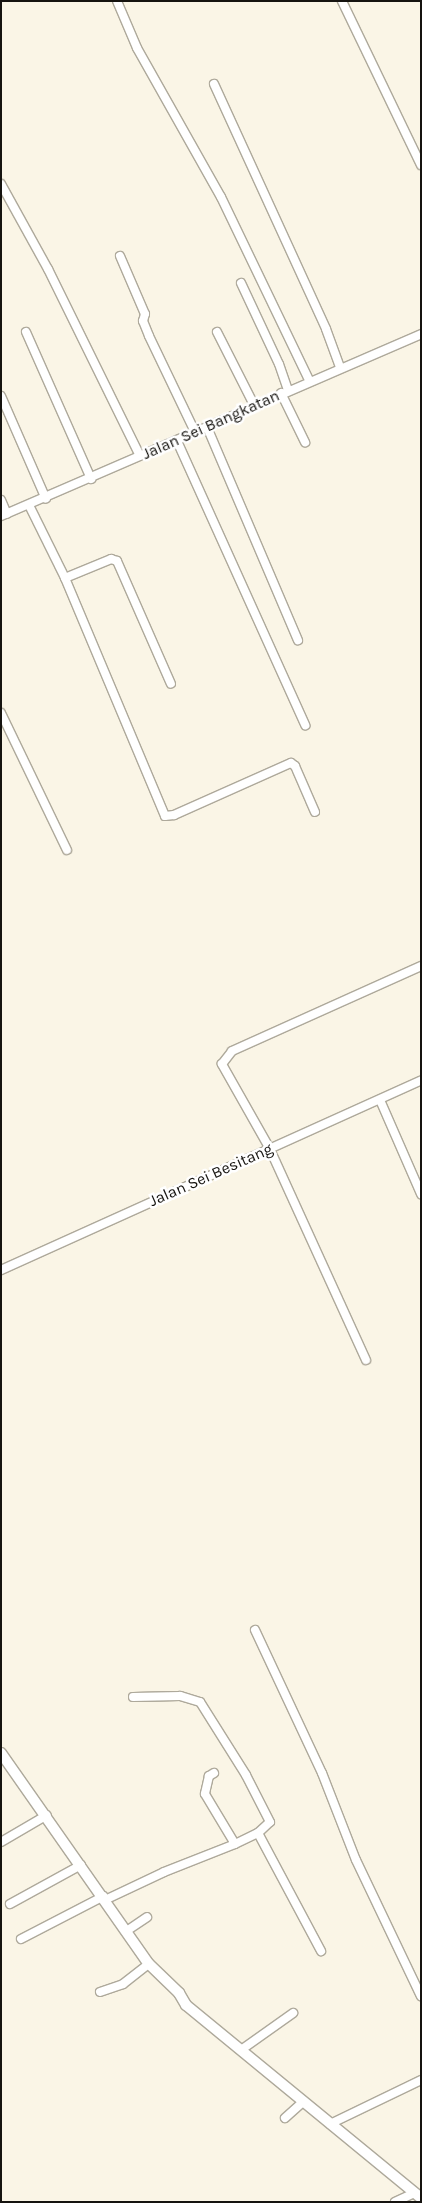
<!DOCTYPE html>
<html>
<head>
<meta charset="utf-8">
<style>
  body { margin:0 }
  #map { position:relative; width:422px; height:2203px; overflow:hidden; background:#faf5e6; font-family:Karla,sans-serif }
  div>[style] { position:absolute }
  .roads { filter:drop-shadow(1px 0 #aea99b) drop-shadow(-1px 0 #aea99b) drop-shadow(0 1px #aea99b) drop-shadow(0 -1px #aea99b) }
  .minor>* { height:8px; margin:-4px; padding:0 4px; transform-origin:4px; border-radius:4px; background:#fff }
  .major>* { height:10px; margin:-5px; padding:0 5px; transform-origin:5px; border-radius:5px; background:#fff }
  span { translate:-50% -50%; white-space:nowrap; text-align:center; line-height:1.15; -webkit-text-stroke:5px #fff; paint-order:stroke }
  .street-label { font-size:16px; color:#15130f }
  .frame { position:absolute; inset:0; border:2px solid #15130f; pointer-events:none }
</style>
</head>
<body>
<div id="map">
  <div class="roads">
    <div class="minor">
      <i style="left:117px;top:1px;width:51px;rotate:66.9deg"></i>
      <i style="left:137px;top:48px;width:171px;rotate:60.6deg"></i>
      <i style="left:221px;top:197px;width:203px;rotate:64.3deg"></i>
      <i style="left:342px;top:1px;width:182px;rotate:64.3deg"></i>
      <i style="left:214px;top:84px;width:269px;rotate:65.4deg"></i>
      <i style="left:326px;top:329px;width:40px;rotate:69.8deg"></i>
      <i style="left:1px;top:184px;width:97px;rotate:61.1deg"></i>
      <i style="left:48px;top:269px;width:208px;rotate:63.8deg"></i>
      <i style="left:120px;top:256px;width:63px;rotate:66.7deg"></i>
      <i style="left:145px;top:314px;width:7px;rotate:106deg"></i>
      <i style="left:143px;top:321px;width:16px;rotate:68deg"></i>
      <i style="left:149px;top:336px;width:106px;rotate:64.4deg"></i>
      <i style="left:241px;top:283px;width:89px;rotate:64.9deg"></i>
      <i style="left:279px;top:364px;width:28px;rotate:71deg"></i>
      <i style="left:26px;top:332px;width:161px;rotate:66.1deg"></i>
      <i style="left:217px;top:332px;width:82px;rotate:63.1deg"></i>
      <i style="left:281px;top:393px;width:55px;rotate:63.9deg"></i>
      <i style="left:1px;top:396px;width:112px;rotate:66.4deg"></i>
      <i style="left:207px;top:427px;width:232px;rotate:66.9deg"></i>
      <i style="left:177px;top:441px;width:312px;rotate:65.7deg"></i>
      <i style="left:1px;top:500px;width:15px;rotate:67deg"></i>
      <i style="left:29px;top:505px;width:81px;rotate:63.7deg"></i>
      <i style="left:65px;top:578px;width:258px;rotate:67.2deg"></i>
      <i style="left:165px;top:816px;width:9px;rotate:-6deg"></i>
      <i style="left:174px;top:815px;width:128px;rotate:-24deg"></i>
      <i style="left:291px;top:763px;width:5px;rotate:37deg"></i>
      <i style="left:295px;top:766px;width:50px;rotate:66.5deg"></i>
      <i style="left:1px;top:516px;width:458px;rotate:-23.4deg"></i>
      <i style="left:65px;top:578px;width:50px;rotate:-22.4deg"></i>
      <i style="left:111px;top:559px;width:6px;rotate:18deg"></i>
      <i style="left:117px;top:561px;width:134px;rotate:66.3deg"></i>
      <i style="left:1px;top:713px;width:152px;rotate:64.3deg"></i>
      <i style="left:380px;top:1100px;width:103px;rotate:66.4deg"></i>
      <i style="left:1px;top:1270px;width:461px;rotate:-24.3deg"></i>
      <i style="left:366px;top:1360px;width:232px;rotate:-114.5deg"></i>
      <i style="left:270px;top:1149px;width:98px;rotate:-119.5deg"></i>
      <i style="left:222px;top:1064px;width:16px;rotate:-52deg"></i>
      <i style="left:232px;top:1051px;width:207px;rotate:-24.2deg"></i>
      <i style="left:255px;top:1630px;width:158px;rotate:64.9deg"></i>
      <i style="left:322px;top:1773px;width:93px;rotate:68.7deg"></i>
      <i style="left:356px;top:1860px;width:151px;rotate:64.5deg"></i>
      <i style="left:214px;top:1773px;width:6px;rotate:149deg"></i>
      <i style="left:209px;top:1776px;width:18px;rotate:103deg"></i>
      <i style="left:205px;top:1794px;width:58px;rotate:59deg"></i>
      <i style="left:258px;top:1833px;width:134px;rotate:61.9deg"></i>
      <i style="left:1px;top:1842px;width:53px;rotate:-30.4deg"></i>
      <i style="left:107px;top:1899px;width:63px;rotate:-25.3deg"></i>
      <i style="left:164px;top:1872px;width:76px;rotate:-21.5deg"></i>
      <i style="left:235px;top:1844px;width:25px;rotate:-26deg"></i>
      <i style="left:258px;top:1833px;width:16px;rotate:-43deg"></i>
      <i style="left:270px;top:1822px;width:53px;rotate:-117.1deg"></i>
      <i style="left:246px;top:1775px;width:86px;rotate:-122.2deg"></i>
      <i style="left:200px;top:1702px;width:21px;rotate:-163deg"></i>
      <i style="left:180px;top:1696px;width:47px;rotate:178.8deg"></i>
      <i style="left:10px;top:1904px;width:81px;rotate:-28.8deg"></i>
      <i style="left:128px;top:1930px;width:23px;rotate:-34deg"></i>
      <i style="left:21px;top:1939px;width:93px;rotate:-27.4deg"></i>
      <i style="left:100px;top:1992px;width:24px;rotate:-19deg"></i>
      <i style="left:123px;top:1984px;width:33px;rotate:-38deg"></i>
      <i style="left:241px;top:2050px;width:64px;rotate:-35.4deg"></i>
      <i style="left:285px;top:2118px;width:24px;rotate:-42deg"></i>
      <i style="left:330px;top:2124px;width:101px;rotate:-25.8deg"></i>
      <i style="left:395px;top:2202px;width:21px;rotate:-25deg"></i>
    </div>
    <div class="major">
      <i style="left:1px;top:1753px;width:258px;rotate:55deg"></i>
      <i style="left:149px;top:1964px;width:42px;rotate:44deg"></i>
      <i style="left:179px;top:1993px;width:14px;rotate:60deg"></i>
      <i style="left:186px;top:2005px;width:304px;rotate:39.4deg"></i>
    </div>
  </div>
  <div class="street-label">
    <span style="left:211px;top:425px;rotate:-24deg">Jalan Sei Bangkatan</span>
    <span style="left:211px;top:1175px;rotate:-24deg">Jalan Sei Besitang</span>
  </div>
  <div class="frame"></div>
</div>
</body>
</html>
